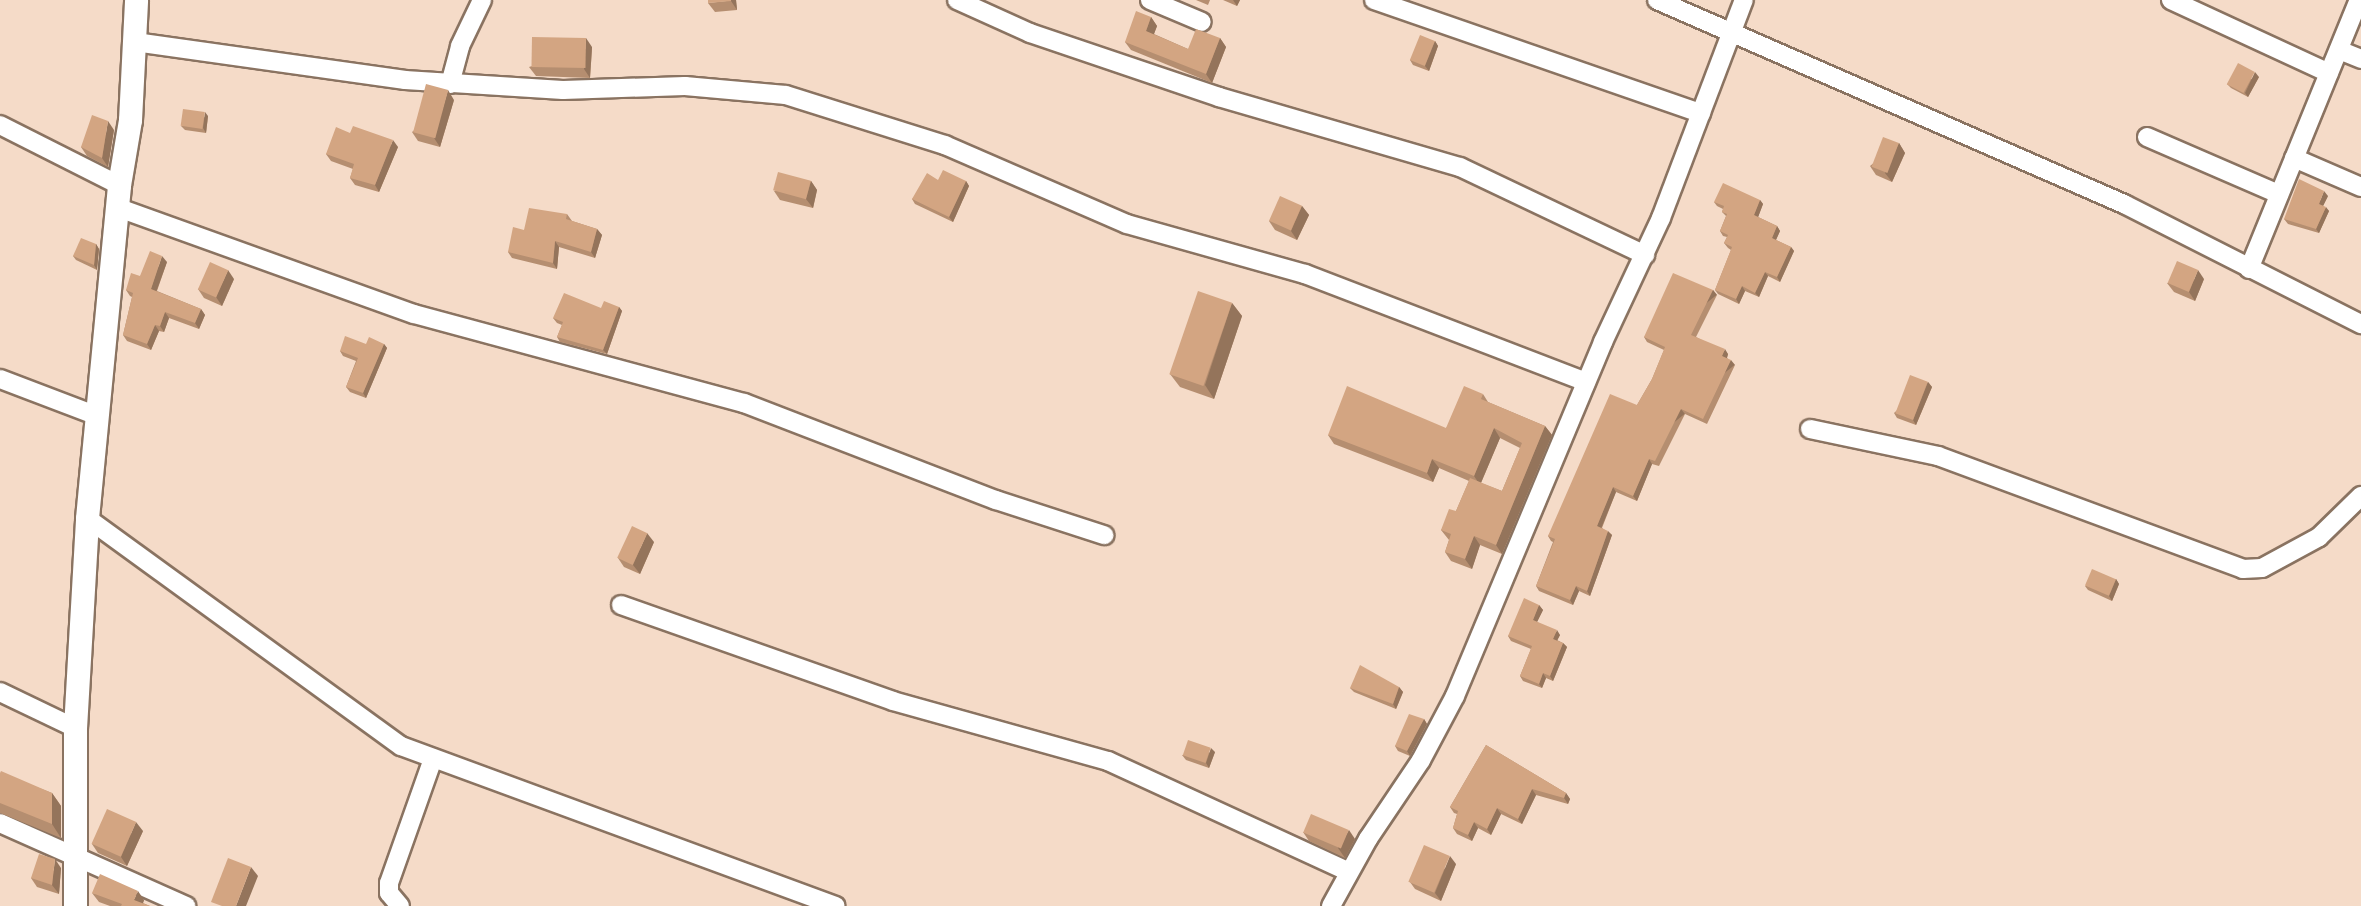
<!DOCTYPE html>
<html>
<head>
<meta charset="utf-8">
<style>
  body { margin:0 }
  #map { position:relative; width:2361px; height:906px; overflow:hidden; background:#f5dbc8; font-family:"Source Sans 3",sans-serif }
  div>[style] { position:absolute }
  .roads { filter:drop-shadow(2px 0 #8a7361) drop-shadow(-2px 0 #8a7361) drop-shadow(0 2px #8a7361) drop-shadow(0 -2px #8a7361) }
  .minor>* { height:18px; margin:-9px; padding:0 9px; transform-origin:9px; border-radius:9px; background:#fff }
  .tertiary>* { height:23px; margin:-11.5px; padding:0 11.5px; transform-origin:11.5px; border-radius:11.5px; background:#fff }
  .wall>* { inset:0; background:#b58e70 }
  .shaded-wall>* { inset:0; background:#94745b; transform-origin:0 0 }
  .building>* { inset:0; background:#d3a582; transform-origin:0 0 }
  span { translate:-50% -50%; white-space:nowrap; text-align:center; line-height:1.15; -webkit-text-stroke:7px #ffe9da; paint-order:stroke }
</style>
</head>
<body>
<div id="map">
  <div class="roads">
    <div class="minor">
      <i style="left:957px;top:0;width:80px;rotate:24.3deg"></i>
      <i style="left:1030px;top:33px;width:200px;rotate:18.7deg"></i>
      <i style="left:1219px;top:97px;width:251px;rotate:16.2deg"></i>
      <i style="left:1460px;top:167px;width:205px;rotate:25.4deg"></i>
      <i style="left:1150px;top:0;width:56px;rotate:22.9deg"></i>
      <i style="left:1374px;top:0;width:346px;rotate:19.1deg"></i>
      <i style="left:1657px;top:0;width:510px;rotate:23.6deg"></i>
      <i style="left:2124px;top:204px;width:266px;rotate:26.9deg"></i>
      <i style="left:2171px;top:0;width:174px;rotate:24.8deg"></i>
      <i style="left:135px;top:42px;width:273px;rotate:8deg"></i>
      <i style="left:405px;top:80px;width:158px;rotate:3.6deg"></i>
      <i style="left:563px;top:90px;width:122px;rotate:-1.9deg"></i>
      <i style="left:685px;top:86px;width:101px;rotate:5.1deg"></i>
      <i style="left:786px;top:95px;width:167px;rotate:17.5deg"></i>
      <i style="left:945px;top:145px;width:198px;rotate:23.5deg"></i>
      <i style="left:1127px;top:224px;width:185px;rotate:15.7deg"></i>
      <i style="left:1305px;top:274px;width:301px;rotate:21deg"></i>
      <i style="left:2339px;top:50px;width:24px;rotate:22deg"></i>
      <i style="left:450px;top:84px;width:39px;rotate:-75deg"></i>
      <i style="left:460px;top:46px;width:51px;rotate:-64.4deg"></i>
      <i style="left:0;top:125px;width:133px;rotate:26.8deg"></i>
      <i style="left:2147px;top:137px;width:144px;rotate:23.4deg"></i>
      <i style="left:2294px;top:158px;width:73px;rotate:23.4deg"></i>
      <i style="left:119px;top:208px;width:313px;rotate:19.8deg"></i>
      <i style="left:414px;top:314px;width:342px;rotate:15.1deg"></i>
      <i style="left:744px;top:403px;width:270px;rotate:21.1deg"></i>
      <i style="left:996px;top:500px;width:114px;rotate:18deg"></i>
      <i style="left:2249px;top:269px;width:291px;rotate:-67.8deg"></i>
      <i style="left:0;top:379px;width:102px;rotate:20.8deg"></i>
      <i style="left:1810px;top:429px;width:131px;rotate:11.9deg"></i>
      <i style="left:1938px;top:456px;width:325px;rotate:20.3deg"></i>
      <i style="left:2243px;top:569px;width:19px;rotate:-3deg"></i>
      <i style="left:2262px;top:568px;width:65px;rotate:-28.5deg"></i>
      <i style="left:2319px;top:537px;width:59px;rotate:-44.3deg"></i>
      <i style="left:87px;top:518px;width:388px;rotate:36deg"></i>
      <i style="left:401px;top:746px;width:463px;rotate:20.2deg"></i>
      <i style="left:621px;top:605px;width:288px;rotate:19.4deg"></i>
      <i style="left:893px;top:701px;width:223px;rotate:15.6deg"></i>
      <i style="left:1108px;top:761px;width:265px;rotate:24.7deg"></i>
      <i style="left:0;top:692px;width:83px;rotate:25.6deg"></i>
      <i style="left:0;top:823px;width:204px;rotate:24deg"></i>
      <i style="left:400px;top:906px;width:17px;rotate:-130deg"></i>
      <i style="left:389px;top:893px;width:10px;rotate:-90deg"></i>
      <i style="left:389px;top:883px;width:132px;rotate:-70.5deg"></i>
      <i style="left:1331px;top:906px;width:77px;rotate:-61.1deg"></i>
      <i style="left:1368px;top:839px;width:95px;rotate:-56.1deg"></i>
      <i style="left:1421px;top:760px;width:72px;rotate:-62deg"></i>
      <i style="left:1455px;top:696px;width:384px;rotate:-67.3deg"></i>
      <i style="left:1603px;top:342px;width:137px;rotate:-64.9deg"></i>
      <i style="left:1661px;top:218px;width:233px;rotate:-69.2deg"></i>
    </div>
    <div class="tertiary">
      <i style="left:75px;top:906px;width:178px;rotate:-90deg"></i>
      <i style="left:75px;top:728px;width:210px;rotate:-86.7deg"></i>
      <i style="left:87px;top:518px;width:335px;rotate:-84.5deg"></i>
      <i style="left:119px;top:185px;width:66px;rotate:-80.4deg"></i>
      <i style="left:130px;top:120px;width:120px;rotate:-87.1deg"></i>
    </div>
  </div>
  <div class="wall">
    <i style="clip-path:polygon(736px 0,737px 10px,715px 12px,708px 3px)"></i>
    <i style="clip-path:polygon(1196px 0,1210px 0,1208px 5px)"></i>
    <i style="clip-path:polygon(1223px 0,1240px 0,1237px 6px)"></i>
    <i style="clip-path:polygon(1151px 17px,1157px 26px,1154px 34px,1188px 49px,1220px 38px,1226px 47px,1212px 83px,1131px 50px,1125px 42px)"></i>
    <i style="clip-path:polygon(1435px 41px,1438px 46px,1429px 71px,1413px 65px,1410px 60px)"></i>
    <i style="clip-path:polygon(592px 47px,590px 78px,536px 76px,529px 67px)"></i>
    <i style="clip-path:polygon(2259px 77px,2248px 97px,2231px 88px,2227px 84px)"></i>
    <i style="clip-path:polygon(454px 100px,440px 147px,418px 141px,412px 132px)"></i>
    <i style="clip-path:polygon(208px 116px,206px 133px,185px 130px,181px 126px)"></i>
    <i style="clip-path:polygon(114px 130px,108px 167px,87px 156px,81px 147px)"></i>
    <i style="clip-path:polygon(350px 133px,398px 147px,379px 192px,355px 185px,350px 178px,353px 169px,331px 161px,326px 154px)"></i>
    <i style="clip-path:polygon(1899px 143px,1905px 153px,1892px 182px,1876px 175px,1870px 166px)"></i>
    <i style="clip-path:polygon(938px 180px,966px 181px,969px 186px,953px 222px,915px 204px,912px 199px)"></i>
    <i style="clip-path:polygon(811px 181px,817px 190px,813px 208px,780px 200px,774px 191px)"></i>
    <i style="clip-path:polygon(2328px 196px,2323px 206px,2329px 211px,2319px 233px,2288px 224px,2284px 219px)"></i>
    <i style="clip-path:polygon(1760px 200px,1763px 204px,1758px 217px,1777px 226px,1780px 231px,1776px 240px,1791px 247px,1794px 251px,1780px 282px,1768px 276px,1759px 297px,1745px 291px,1739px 304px,1718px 294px,1715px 290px,1731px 250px,1728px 248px,1724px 243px,1727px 237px,1723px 236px,1720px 231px,1726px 216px,1722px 212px,1723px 209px,1717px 206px,1714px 202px)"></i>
    <i style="clip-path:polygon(1302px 206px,1309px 215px,1297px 240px,1275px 230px,1269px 221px)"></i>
    <i style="clip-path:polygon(567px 214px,572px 221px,597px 229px,602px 235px,595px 258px,559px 247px,557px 269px,512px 258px,508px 252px,524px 230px)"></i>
    <i style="clip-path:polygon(96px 244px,99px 249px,97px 270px,76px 260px,73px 256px)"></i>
    <i style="clip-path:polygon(167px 262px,157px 291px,201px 309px,205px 315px,199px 329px,169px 318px,164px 332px,159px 331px,151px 350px,127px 341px,123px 335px,132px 297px,130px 296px,126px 290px,140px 276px)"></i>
    <i style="clip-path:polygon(234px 279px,222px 306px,204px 298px,198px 289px)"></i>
    <i style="clip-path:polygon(2204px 279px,2195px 301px,2174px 292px,2167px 283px)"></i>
    <i style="clip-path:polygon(1713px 290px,1717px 295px,1696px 337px,1728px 354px,1727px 358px,1735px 365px,1707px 424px,1685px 414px,1659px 466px,1652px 464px,1637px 501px,1616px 492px,1602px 528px,1612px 535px,1590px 596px,1579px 591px,1573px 605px,1539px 591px,1536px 586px,1553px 542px,1551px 541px,1548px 536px,1637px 405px,1652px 379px,1664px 350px,1647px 342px,1644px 337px)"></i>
    <i style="clip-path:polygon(1232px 303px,1242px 316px,1214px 399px,1180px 387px,1170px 374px)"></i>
    <i style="clip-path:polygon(619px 307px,622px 311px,607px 354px,560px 342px,557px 337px,562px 325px,557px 323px,553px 318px,601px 308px)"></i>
    <i style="clip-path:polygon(366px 344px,384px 344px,387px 348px,366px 398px,350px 392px,346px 387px,356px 361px,343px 356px,340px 351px)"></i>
    <i style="clip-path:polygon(1928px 382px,1932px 387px,1916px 425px,1897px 418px,1894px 413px)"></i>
    <i style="clip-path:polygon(evenodd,1483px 394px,1488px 402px,1545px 426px,1552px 435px,1502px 554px,1480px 545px,1472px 569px,1451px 561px,1445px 552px,1449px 540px,1441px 530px,1456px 511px,1469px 481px,1439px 468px,1433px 482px,1334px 444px,1328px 435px,1446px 428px,1483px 394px,1500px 438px,1520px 448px,1502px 491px,1481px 483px,1500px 438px)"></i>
    <i style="clip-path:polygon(654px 542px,640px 574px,624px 567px,618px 558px)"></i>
    <i style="clip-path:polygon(2116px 579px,2119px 584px,2112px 601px,2088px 590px,2085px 586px)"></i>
    <i style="clip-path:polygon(1539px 605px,1543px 610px,1537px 622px,1560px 635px,1557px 640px,1563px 643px,1567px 647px,1553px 681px,1546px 678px,1542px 688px,1523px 681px,1520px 676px,1531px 649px,1511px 641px,1508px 636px)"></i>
    <i style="clip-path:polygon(1399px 687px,1403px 692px,1396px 709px,1354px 692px,1350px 688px)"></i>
    <i style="clip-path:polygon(1424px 719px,1427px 724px,1410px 756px,1398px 751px,1395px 746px)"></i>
    <i style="clip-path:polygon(1486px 745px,1566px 793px,1570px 799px,1568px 804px,1536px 795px,1522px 824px,1501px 814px,1491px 835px,1478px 828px,1472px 841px,1457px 834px,1453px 828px,1457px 814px,1454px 813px,1450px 807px)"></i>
    <i style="clip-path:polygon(1215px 752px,1209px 768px,1186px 760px,1182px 755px)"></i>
    <i style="clip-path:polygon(0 773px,52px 793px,61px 806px,61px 838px,0 813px)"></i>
    <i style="clip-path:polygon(143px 831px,127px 866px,98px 853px,92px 844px)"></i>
    <i style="clip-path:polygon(1303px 832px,1355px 839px,1345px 858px,1309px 841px)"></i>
    <i style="clip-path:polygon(1456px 864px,1441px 901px,1415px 889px,1410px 882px)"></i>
    <i style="clip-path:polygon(61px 868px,59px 894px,37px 887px,31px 878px)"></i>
    <i style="clip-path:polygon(92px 893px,144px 900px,143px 903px,150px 906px,110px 906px,99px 902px)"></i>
  </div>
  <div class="shaded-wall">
    <i style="clip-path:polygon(731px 0,736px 0,737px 10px,731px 1px)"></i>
    <i style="clip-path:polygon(1233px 0,1240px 0,1237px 6px)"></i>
    <i style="clip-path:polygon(1151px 17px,1157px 26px,1152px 39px,1146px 31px)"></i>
    <i style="clip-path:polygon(586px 38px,592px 47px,590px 78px,584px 69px)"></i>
    <i style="clip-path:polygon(1220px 38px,1226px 47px,1212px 83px,1206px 74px)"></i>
    <i style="clip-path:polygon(1435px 41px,1438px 46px,1429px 71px,1425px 66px)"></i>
    <i style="clip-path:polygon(2255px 72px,2259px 77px,2248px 97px,2245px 93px)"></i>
    <i style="clip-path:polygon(448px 90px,454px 100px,440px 147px,434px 138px)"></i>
    <i style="clip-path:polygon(205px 112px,208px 116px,206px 133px,203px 128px)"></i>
    <i style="clip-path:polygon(108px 121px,114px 130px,108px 167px,102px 158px)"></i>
    <i style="clip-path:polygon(393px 140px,398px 147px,379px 192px,375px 185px)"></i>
    <i style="clip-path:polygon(1899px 143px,1905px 153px,1892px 182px,1885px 173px)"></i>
    <i style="clip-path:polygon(811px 181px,817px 190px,813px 208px,806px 199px)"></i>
    <i style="clip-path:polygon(966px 181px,969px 186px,953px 222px,949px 217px)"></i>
    <i style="clip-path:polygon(2324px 191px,2328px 196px,2322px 208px,2319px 204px)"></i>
    <i style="clip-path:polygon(1760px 200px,1763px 204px,1757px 220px,1754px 215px)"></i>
    <i style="clip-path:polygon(1302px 206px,1309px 215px,1297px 240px,1291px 231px)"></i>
    <i style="clip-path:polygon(2326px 207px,2329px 211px,2319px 233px,2316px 229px)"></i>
    <i style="clip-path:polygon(1777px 226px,1780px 231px,1775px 242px,1772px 238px)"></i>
    <i style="clip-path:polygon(597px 229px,602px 235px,595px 258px,591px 252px)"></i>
    <i style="clip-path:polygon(555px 241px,559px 247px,557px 269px,553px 263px)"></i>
    <i style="clip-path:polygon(96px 244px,99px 249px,97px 270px,94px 265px)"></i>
    <i style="clip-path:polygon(1791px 247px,1794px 251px,1780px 282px,1777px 277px)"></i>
    <i style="clip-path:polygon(162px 256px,167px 262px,155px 295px,151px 289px)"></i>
    <i style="clip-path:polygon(228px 270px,234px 279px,222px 306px,216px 297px)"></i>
    <i style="clip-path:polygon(2198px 270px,2204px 279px,2195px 301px,2189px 292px)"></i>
    <i style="clip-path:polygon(1765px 272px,1768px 276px,1759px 297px,1755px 293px)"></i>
    <i style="clip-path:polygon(1742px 286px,1745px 291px,1739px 304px,1736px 299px)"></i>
    <i style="left:1713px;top:290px;width:6px;height:50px;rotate:51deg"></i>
    <i style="clip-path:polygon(1232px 303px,1242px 316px,1214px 399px,1205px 385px)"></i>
    <i style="clip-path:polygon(619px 307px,622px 311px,607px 354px,603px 350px)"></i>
    <i style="clip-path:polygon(201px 309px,205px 315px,199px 329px,195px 323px)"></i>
    <i style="clip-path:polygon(165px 312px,169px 318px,164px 332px,160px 326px)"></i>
    <i style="clip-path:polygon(155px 325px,159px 331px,151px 350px,147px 344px)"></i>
    <i style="clip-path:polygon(384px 344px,387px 348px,366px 398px,363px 393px)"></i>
    <i style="clip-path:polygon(1725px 349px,1728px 354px,1726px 361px,1722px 356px)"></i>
    <i style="left:1731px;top:360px;width:6px;height:65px;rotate:51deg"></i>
    <i style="clip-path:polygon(1928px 382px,1932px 387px,1916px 425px,1913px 420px)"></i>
    <i style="left:1681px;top:409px;width:6px;height:58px;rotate:51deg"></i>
    <i style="clip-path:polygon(1545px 426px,1552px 435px,1502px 554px,1496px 545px)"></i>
    <i style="clip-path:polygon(1494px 428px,1500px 438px,1480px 485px,1474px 476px)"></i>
    <i style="clip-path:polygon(1432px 459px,1439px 468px,1433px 482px,1427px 473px)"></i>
    <i style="clip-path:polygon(1649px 459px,1652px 464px,1637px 501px,1633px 496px)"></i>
    <i style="clip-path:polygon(1613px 487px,1616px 492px,1600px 531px,1597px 526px)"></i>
    <i style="clip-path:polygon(1608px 531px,1612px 535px,1590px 596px,1587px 591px)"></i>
    <i style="clip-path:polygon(647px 533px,654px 542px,640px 574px,633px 565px)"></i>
    <i style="clip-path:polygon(1474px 536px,1480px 545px,1472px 569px,1465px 559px)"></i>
    <i style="clip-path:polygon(2116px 579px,2119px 584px,2112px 601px,2109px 596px)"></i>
    <i style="clip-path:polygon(1576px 586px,1579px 591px,1573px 605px,1570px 600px)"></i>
    <i style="clip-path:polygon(1539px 605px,1543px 610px,1536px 624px,1533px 620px)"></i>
    <i style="clip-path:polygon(1557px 630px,1560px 635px,1556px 643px,1553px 639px)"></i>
    <i style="clip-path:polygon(1563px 643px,1567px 647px,1553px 681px,1550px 676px)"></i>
    <i style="clip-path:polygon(1543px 673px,1546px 678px,1542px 688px,1539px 684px)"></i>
    <i style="clip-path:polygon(1399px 687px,1403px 692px,1396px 709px,1393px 704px)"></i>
    <i style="clip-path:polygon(1424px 719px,1427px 724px,1410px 756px,1407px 751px)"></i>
    <i style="clip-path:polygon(1211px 748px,1215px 752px,1209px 768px,1206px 763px)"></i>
    <i style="clip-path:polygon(1532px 789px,1536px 795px,1522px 824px,1518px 819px)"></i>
    <i style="clip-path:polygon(52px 793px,61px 806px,61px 838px,52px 824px)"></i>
    <i style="clip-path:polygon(1566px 793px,1570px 799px,1568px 804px,1564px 798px)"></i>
    <i style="clip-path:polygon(1497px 808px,1501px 814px,1491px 835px,1487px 829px)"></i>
    <i style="clip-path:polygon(136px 822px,143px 831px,127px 866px,121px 857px)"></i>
    <i style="clip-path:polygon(1474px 822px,1478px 828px,1472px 841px,1468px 835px)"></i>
    <i style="clip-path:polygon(1349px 830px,1355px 839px,1345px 858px,1338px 848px)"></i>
    <i style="clip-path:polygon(1450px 856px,1456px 864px,1441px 901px,1435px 893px)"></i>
    <i style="clip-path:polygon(55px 859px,61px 868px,59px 894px,52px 885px)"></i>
    <i style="clip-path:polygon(251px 867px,258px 876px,246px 906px,236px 906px)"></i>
    <i style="clip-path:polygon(138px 891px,144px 900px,142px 906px,134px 900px)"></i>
  </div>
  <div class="building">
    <i style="clip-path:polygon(708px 0,731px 0,731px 1px,708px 3px)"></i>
    <i style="clip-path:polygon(1136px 11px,1151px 17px,1146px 31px,1188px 49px,1196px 29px,1220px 38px,1206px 74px,1125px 42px)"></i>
    <i style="left:1420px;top:35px;width:16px;height:27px;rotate:22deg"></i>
    <i style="left:532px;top:37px;width:54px;height:30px;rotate:1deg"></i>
    <i style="left:2238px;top:63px;width:19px;height:24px;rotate:28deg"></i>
    <i style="left:426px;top:84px;width:23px;height:50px;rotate:15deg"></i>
    <i style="left:183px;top:109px;width:22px;height:17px;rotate:8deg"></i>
    <i style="clip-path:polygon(92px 115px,108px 121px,102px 158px,81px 147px)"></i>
    <i style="clip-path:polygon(353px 126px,393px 140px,375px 185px,350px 178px,354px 164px,326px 154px,336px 127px,350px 133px)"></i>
    <i style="left:1883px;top:137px;width:17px;height:32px;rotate:21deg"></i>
    <i style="clip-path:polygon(943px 170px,966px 181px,949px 217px,912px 199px,927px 173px,938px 180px)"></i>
    <i style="left:778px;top:172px;width:34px;height:19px;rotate:15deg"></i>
    <i style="clip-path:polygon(2299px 179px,2324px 191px,2319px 204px,2326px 207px,2316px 229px,2284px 219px)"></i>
    <i style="clip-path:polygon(1723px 183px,1760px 200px,1754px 215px,1777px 226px,1772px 238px,1791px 247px,1777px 277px,1765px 272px,1755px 293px,1742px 286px,1736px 299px,1715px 290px,1732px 247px,1724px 243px,1728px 235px,1720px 231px,1727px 214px,1722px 212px,1724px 206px,1714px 202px)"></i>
    <i style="left:1280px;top:196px;width:24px;height:27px;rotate:24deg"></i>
    <i style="clip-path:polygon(529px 208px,567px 214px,566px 219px,597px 229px,591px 252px,555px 241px,553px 263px,508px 252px,513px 227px,524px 230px)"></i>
    <i style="clip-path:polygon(81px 238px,96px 244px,94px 265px,73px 256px)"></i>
    <i style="clip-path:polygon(150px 251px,162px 256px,151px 289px,201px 309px,195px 323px,165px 312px,160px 326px,155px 325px,147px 344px,123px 335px,133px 293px,126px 290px,131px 273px,140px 276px)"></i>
    <i style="left:2177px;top:261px;width:23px;height:24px;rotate:23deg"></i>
    <i style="left:210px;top:262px;width:20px;height:30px;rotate:24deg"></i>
    <i style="clip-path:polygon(1673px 273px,1713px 290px,1691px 335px,1725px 349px,1722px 356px,1731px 360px,1703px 419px,1681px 409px,1655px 461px,1649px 459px,1633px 496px,1613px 487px,1597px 526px,1608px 531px,1587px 591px,1576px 586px,1570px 600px,1536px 586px,1555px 539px,1548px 536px,1610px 394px,1637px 405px,1652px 379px,1665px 347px,1644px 337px)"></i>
    <i style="left:1198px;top:291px;width:36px;height:88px;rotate:19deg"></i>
    <i style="clip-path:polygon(564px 293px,601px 308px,604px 301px,619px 307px,603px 350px,557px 337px,563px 322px,553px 318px)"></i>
    <i style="clip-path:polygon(345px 336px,366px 344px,369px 337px,384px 344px,363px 393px,346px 387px,358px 358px,340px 351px)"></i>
    <i style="left:1910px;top:375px;width:19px;height:41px;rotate:21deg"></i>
    <i style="clip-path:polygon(1347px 386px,1446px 428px,1464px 386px,1483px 394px,1481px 399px,1545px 426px,1496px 545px,1474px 536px,1465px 559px,1445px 552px,1451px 534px,1441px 530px,1449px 509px,1456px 511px,1470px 478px,1502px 491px,1522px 443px,1494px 428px,1474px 476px,1432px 459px,1427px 473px,1328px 435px)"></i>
    <i style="left:632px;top:526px;width:17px;height:35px;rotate:25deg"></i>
    <i style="left:2092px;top:569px;width:26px;height:18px;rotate:23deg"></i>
    <i style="clip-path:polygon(1524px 598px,1539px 605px,1533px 620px,1557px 630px,1553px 639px,1563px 643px,1550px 676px,1543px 673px,1539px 684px,1520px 676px,1532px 646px,1508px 636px)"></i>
    <i style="clip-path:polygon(1360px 665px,1399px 687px,1393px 704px,1350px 688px)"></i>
    <i style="clip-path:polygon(1409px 714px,1424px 719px,1407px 751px,1395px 746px)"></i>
    <i style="left:1188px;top:740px;width:24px;height:16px;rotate:19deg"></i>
    <i style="clip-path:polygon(1486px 745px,1566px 793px,1564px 798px,1532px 789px,1518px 819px,1497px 808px,1487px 829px,1474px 822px,1468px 835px,1453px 828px,1458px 811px,1450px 807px)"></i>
    <i style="clip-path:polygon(1px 771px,52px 793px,52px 824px,0 803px,0 773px)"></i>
    <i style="left:107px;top:809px;width:32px;height:38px;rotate:24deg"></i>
    <i style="left:1311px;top:814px;width:41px;height:20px;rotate:23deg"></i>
    <i style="left:1424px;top:845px;width:28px;height:40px;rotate:23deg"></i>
    <i style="clip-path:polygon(39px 854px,55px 859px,52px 885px,31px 878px)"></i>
    <i style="clip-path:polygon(228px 858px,251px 867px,236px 906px,222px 906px,211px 902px)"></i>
    <i style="clip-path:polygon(100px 874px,138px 891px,134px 900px,150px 906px,121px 906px,122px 904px,92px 893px)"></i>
  </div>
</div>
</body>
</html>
